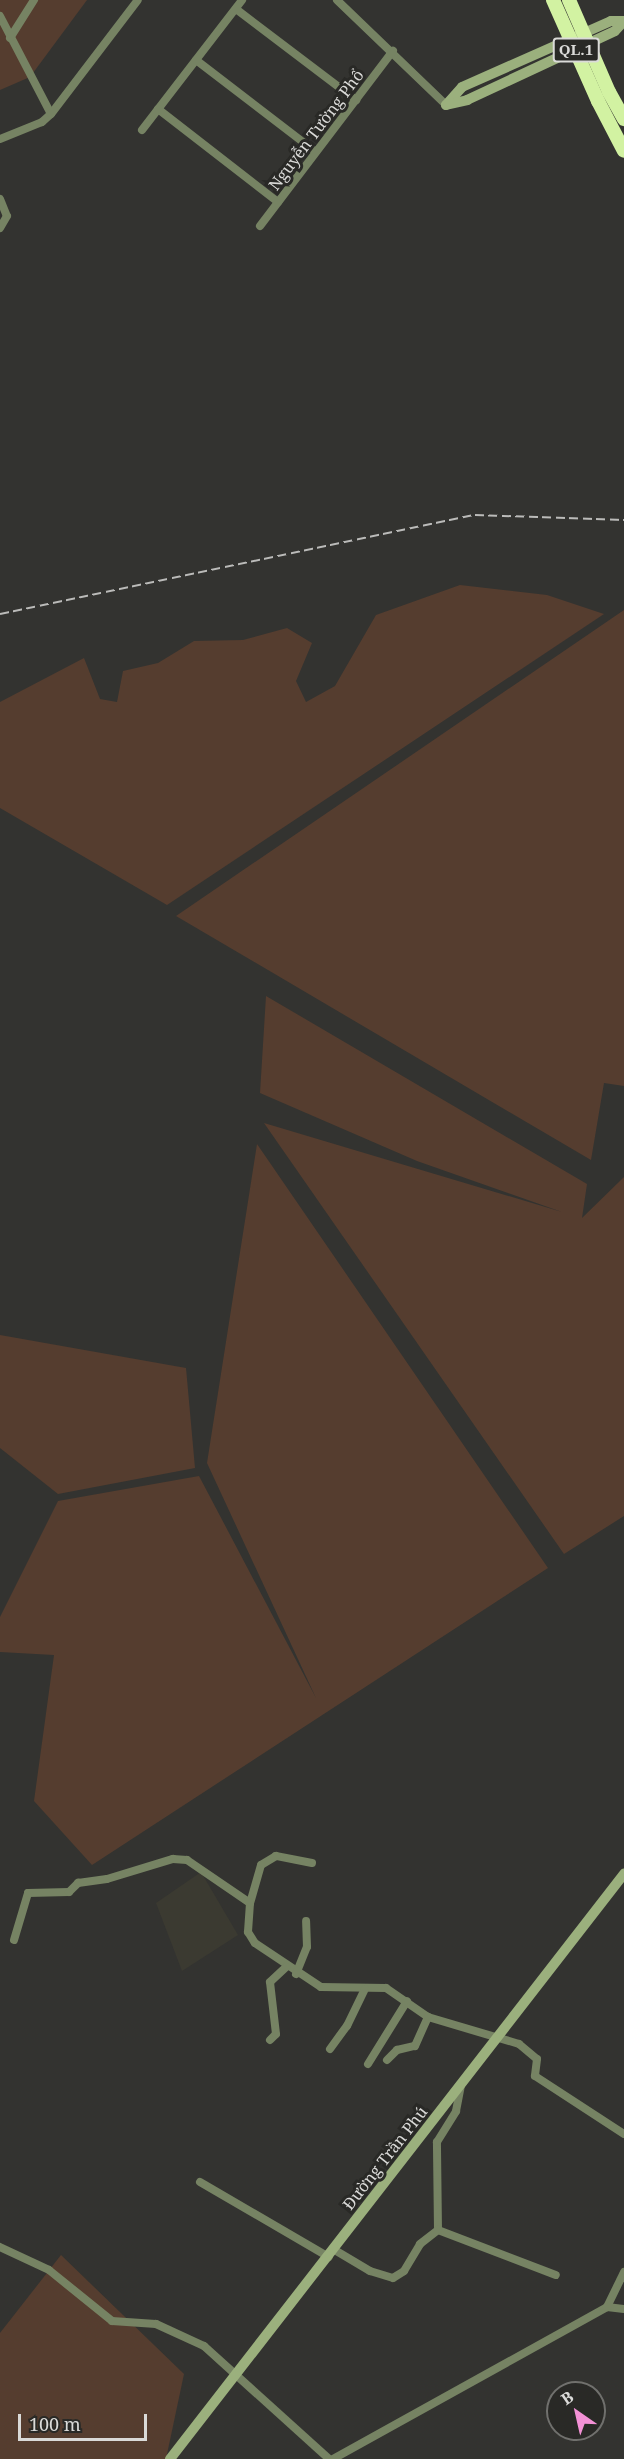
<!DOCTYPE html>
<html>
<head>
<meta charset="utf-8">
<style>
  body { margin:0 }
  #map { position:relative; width:624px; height:2459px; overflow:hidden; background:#333330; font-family:"Noto Serif",serif }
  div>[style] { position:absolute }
  .built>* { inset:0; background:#3b3a31 }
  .green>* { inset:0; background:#553d2f }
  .street>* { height:8px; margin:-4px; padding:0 4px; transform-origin:4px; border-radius:4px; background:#768363 }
  .secondary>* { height:10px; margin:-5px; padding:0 5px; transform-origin:5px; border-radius:5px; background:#9bb07d }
  .highway>* { height:14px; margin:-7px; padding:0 7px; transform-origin:7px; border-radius:7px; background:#d2f2a2 }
  .rail>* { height:2px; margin-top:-1px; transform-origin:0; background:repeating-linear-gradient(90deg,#bbbbb9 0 9px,transparent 0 13.5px) }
  .highway-bridge>* { height:14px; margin:-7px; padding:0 7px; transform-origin:7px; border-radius:7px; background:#d2f2a2 }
  span { translate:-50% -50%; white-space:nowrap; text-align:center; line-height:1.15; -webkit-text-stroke:6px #292926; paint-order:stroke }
  .shield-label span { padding:2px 4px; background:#292926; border:2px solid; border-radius:4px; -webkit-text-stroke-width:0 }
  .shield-label { font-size:15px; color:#dadad8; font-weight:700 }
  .street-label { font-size:16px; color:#dadad8 }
  .north { position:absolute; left:546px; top:2381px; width:60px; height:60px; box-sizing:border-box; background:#292926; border:2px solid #70706d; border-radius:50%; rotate:326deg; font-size:16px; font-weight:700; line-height:24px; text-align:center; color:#dadad8 }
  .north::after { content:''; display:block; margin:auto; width:21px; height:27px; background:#f391d6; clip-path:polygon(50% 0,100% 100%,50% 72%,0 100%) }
  .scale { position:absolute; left:18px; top:2414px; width:129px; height:27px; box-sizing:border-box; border:3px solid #dadad8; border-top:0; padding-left:8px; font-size:18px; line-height:21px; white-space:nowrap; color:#dadad8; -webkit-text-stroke:4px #292926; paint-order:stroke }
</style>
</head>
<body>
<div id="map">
  <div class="built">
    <i style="clip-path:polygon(201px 1872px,238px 1935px,182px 1971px,156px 1903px)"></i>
  </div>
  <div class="green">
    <i style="clip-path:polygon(0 0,87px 0,30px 77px,0 90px)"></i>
    <i style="clip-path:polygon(460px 585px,547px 595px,604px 614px,167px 905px,0 808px,0 702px,84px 658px,100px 699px,117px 702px,123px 671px,158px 663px,194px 641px,243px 640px,287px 628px,312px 643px,296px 681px,306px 702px,335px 686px,376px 615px)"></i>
    <i style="clip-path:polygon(624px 610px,624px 1086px,604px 1083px,591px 1160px,176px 916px)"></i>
    <i style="clip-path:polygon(266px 996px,587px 1184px,582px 1218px,624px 1177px,624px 1516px,564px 1554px,264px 1123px,562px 1212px,417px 1161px,260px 1093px)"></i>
    <i style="clip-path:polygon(257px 1144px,548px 1568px,92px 1865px,34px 1801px,54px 1655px,0 1652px,0 1617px,58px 1501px,199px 1476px,316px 1698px,207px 1463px)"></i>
    <i style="clip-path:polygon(0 1335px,186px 1368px,195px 1468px,58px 1494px,0 1448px)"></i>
    <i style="clip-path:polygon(61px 2255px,184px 2374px,166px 2459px,0 2459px,0 2333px)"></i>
  </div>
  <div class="street">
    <i style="left:337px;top:0;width:151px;rotate:43.9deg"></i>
    <i style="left:236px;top:9px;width:151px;rotate:37.2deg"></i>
    <i style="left:0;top:16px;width:110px;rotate:62.5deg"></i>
    <i style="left:10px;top:38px;width:45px;rotate:-57.7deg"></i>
    <i style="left:196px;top:60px;width:151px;rotate:37.5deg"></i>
    <i style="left:158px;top:109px;width:152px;rotate:37.8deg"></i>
    <i style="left:142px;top:130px;width:164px;rotate:-52.4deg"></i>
    <i style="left:0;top:139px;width:45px;rotate:-22deg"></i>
    <i style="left:42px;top:122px;width:12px;rotate:-42deg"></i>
    <i style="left:51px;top:114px;width:143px;rotate:-52.7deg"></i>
    <i style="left:0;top:199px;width:18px;rotate:68deg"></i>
    <i style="left:7px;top:216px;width:14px;rotate:120deg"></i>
    <i style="left:260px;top:226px;width:220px;rotate:-52.8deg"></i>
    <i style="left:312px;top:1863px;width:37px;rotate:-169deg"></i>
    <i style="left:276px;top:1856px;width:17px;rotate:149deg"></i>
    <i style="left:261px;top:1865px;width:40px;rotate:106deg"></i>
    <i style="left:250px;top:1903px;width:29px;rotate:94deg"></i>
    <i style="left:248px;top:1932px;width:13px;rotate:58deg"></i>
    <i style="left:255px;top:1943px;width:79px;rotate:33.7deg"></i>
    <i style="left:321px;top:1987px;width:65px;rotate:0.9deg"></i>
    <i style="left:386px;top:1988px;width:51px;rotate:34.6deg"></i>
    <i style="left:428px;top:2017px;width:95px;rotate:16.5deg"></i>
    <i style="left:519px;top:2044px;width:23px;rotate:40deg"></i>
    <i style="left:537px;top:2059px;width:17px;rotate:97deg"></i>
    <i style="left:535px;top:2076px;width:106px;rotate:33.1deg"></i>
    <i style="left:14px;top:1940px;width:49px;rotate:-73.4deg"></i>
    <i style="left:28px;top:1893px;width:41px;rotate:-1.4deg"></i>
    <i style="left:69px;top:1892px;width:13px;rotate:-45deg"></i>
    <i style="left:78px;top:1883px;width:29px;rotate:-8deg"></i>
    <i style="left:107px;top:1879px;width:69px;rotate:-16.9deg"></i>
    <i style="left:173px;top:1859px;width:14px;rotate:4deg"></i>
    <i style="left:187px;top:1860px;width:76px;rotate:34.3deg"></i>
    <i style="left:296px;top:1974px;width:29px;rotate:-68deg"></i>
    <i style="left:307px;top:1947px;width:26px;rotate:-92deg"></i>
    <i style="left:270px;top:2040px;width:8px;rotate:-45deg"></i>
    <i style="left:276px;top:2034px;width:52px;rotate:-96.6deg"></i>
    <i style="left:270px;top:1982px;width:22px;rotate:-43deg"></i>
    <i style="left:330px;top:2049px;width:29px;rotate:-54deg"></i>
    <i style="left:347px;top:2026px;width:41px;rotate:-64.1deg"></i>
    <i style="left:387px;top:2060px;width:14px;rotate:-45deg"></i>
    <i style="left:397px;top:2050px;width:18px;rotate:-13deg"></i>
    <i style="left:415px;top:2046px;width:32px;rotate:-66deg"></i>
    <i style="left:368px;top:2064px;width:74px;rotate:-58.2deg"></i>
    <i style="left:200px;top:2182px;width:149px;rotate:30.2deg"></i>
    <i style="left:438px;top:2230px;width:88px;rotate:-90.7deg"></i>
    <i style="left:437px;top:2142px;width:36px;rotate:-58deg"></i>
    <i style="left:456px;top:2111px;width:25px;rotate:-79deg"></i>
    <i style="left:438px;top:2230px;width:126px;rotate:20.9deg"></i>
    <i style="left:0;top:2247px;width:54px;rotate:25.1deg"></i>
    <i style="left:49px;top:2270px;width:81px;rotate:39deg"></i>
    <i style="left:112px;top:2321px;width:44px;rotate:3.9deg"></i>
    <i style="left:156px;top:2324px;width:53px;rotate:24.6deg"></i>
    <i style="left:204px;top:2346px;width:169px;rotate:42.1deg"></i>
    <i style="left:333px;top:2249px;width:43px;rotate:30.7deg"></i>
    <i style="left:370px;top:2271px;width:24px;rotate:17deg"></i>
    <i style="left:393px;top:2278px;width:13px;rotate:-32deg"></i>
    <i style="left:404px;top:2271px;width:31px;rotate:-59deg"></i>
    <i style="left:420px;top:2244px;width:23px;rotate:-38deg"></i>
    <i style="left:607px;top:2307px;width:17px;rotate:7deg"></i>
    <i style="left:333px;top:2459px;width:313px;rotate:-29deg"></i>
    <i style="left:607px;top:2307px;width:39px;rotate:-64deg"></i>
  </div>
  <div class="secondary">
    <i style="left:446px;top:105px;width:24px;rotate:-48deg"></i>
    <i style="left:462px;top:87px;width:163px;rotate:-23.9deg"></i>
    <i style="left:611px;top:21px;width:13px"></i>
    <i style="left:446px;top:105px;width:22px;rotate:-13deg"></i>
    <i style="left:467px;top:100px;width:163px;rotate:-25deg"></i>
    <i style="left:615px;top:31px;width:13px;rotate:-48deg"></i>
    <i style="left:170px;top:2459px;width:741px;rotate:-52.19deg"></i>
  </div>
  <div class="highway">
    <i style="left:609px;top:92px;width:31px;rotate:61deg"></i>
    <i style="left:598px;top:101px;width:56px;rotate:62.5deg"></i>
  </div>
  <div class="rail">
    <i style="left:0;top:614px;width:485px;rotate:-11.8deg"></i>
    <i style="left:475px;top:515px;width:149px;rotate:1.9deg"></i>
  </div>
  <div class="highway-bridge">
    <i style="left:553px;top:0;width:111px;rotate:66deg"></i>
    <i style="left:569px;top:0;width:100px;rotate:66.5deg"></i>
  </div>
  <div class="shield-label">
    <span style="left:576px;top:50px">QL.1</span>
  </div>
  <div class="street-label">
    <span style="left:316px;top:130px;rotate:-53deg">Nguyễn Tường Phổ</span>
    <span style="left:385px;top:2158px;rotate:-52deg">Đường Trần Phú</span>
  </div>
  <div class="north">B</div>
  <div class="scale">100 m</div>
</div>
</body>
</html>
